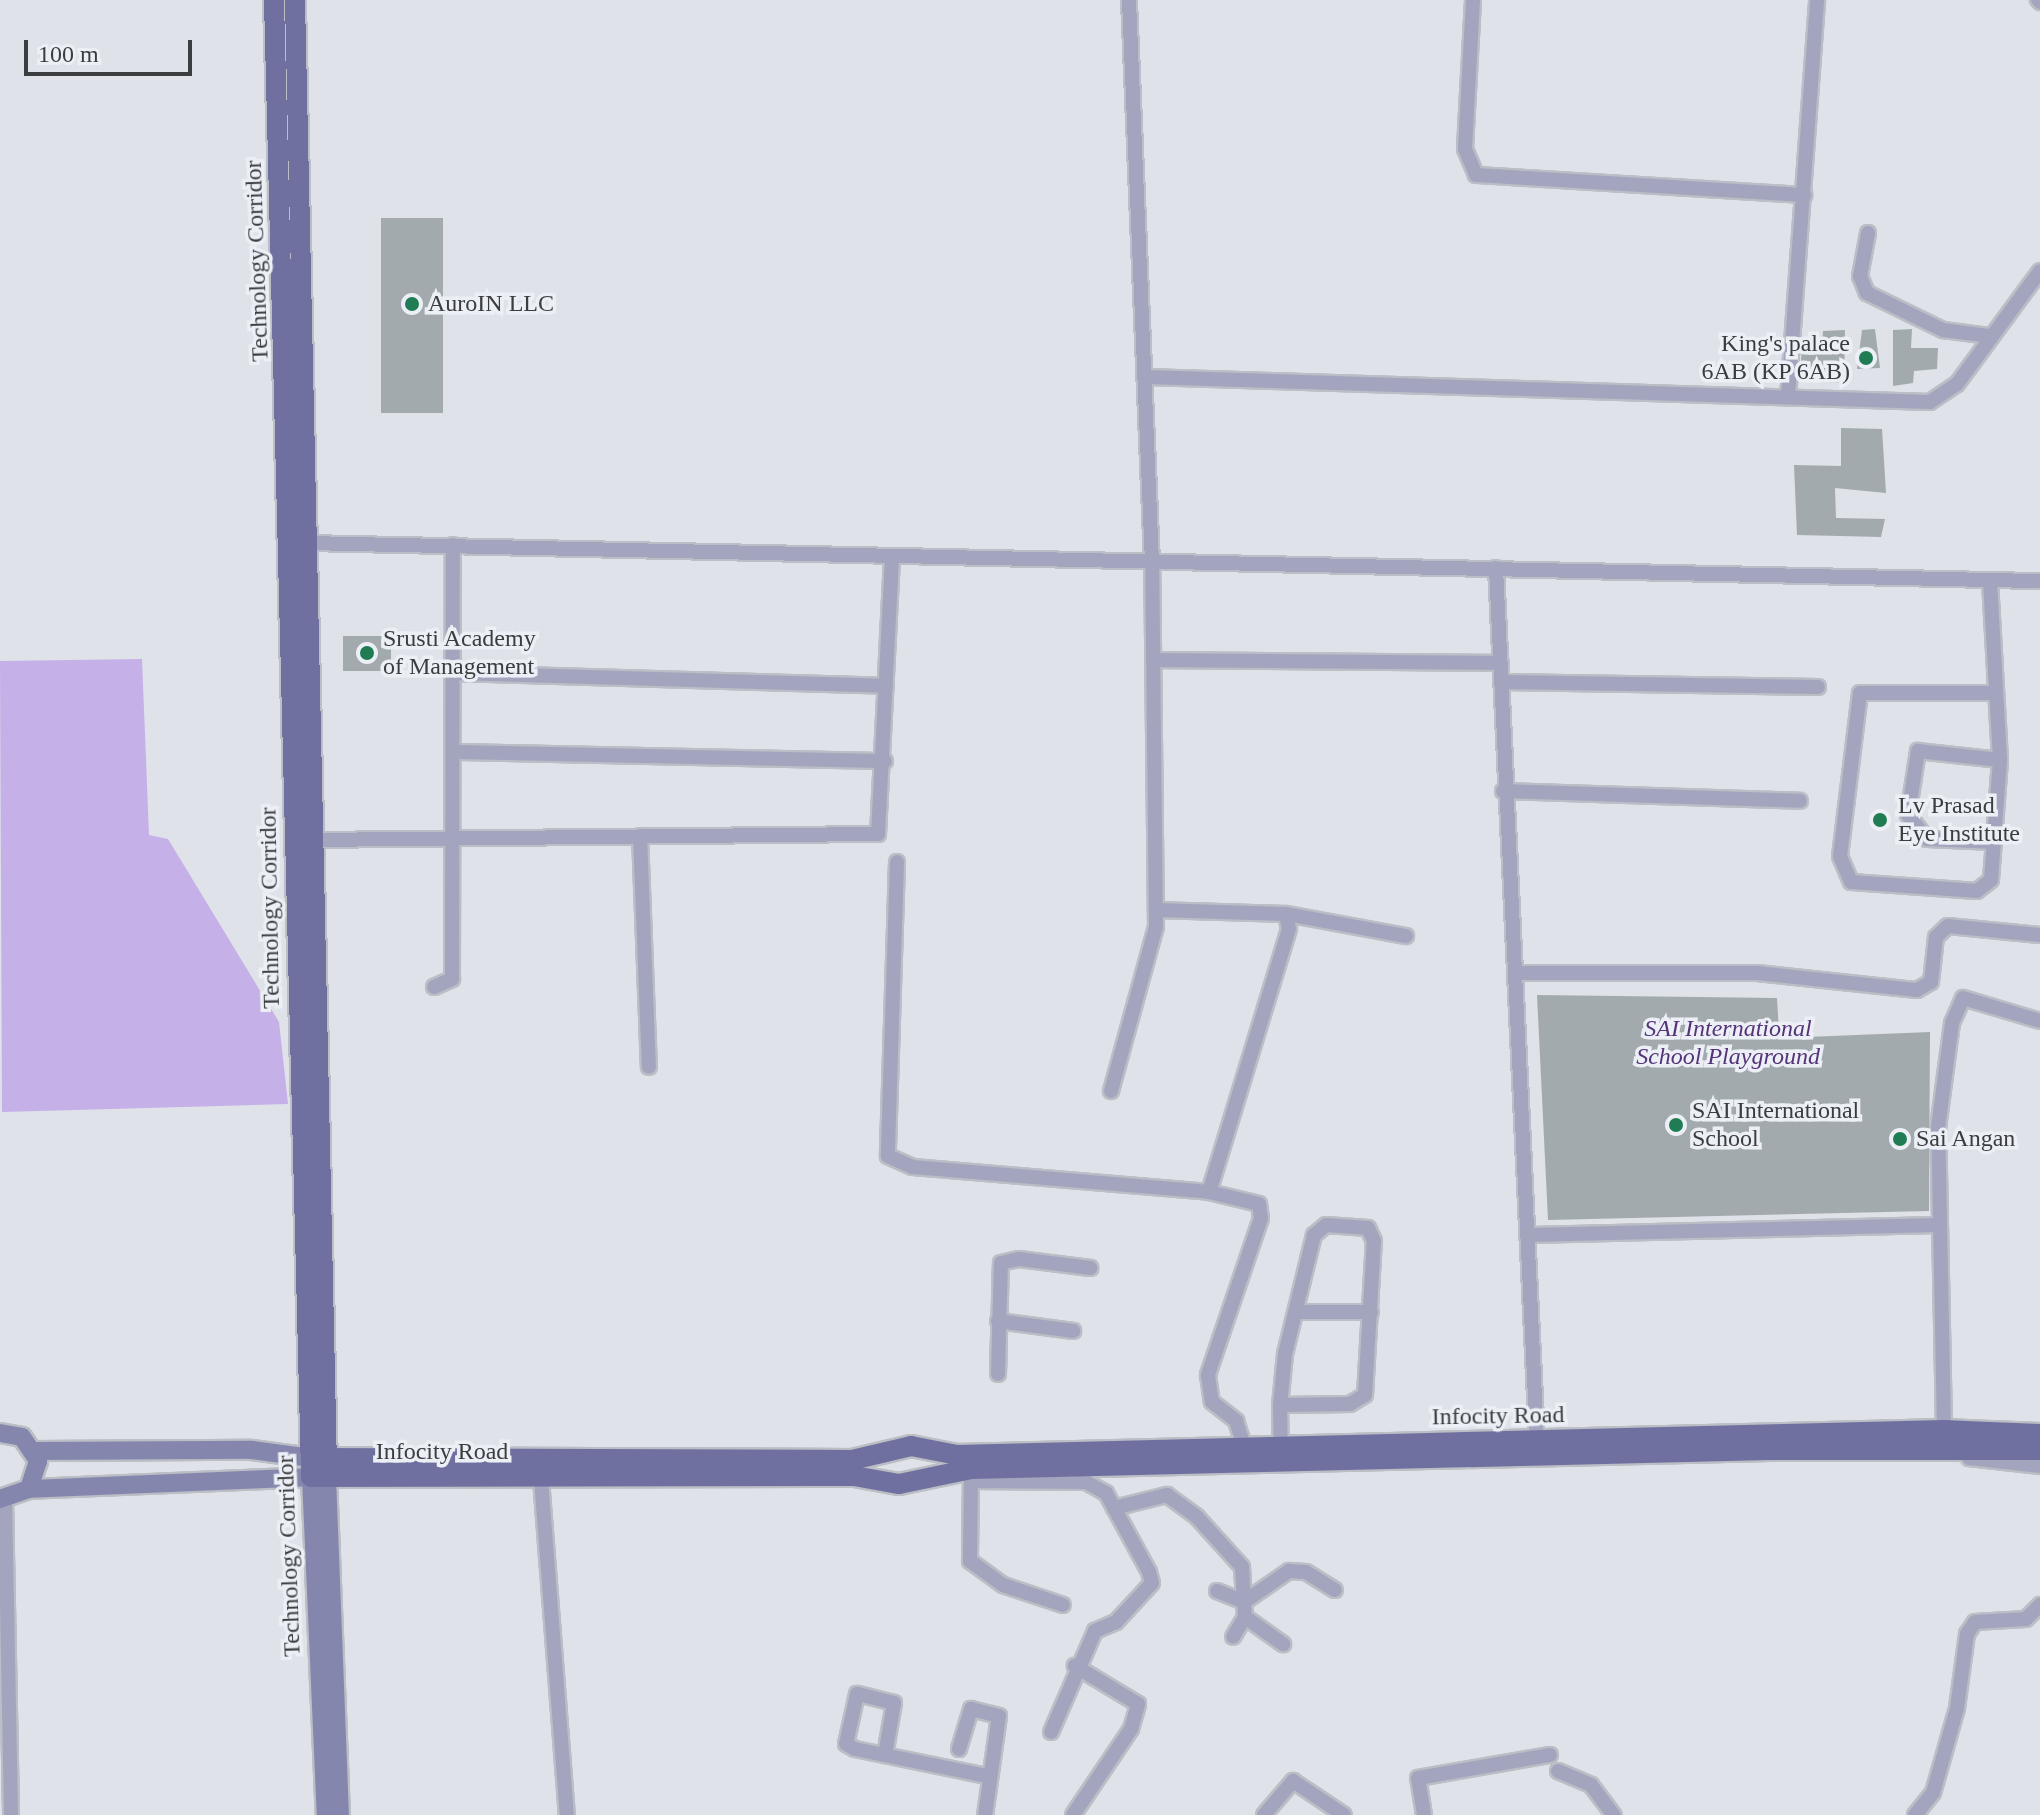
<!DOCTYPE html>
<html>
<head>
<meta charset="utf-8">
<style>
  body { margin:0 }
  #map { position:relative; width:2040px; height:1815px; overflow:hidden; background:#dfe2e9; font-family:"Times New Roman",serif }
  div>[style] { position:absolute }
  .green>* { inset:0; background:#c6b0e8 }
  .building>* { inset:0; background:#a3aaae; transform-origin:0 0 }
  .roads { filter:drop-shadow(2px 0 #bbbec4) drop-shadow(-2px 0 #bbbec4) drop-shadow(0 2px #bbbec4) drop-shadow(0 -2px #bbbec4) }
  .street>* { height:14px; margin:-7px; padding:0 7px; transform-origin:7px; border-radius:7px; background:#a3a5bf }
  .secondary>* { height:18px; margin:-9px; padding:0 9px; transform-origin:9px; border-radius:9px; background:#8486ad }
  .primary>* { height:20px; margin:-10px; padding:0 10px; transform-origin:10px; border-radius:10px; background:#6f709f }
  .dots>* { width:22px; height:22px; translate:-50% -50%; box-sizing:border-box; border:4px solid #ecf0f6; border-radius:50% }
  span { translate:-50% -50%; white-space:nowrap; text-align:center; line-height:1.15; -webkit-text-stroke:7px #ecf0f6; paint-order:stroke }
  .street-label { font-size:24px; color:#3b3d3f }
  .poi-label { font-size:24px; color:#3b3d3f }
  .left { translate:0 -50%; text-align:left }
  .right { translate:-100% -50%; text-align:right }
  .park-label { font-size:24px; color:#543379; font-style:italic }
  .scale { position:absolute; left:24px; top:40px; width:168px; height:36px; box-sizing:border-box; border:4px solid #3b3d3f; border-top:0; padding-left:10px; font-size:24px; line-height:28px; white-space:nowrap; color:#3b3d3f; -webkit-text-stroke:6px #ecf0f6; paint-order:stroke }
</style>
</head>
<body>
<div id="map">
  <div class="green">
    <i style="clip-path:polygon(142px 659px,149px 835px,168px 839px,279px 1022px,288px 1104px,2px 1112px,0 661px)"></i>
  </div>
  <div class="building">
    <i style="left:443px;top:218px;width:195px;height:62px;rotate:90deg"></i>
    <i style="clip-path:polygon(1875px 329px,1880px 368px,1857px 369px,1862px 330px)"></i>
    <i style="clip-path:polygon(1912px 329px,1911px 348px,1938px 348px,1937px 369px,1914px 371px,1913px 383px,1893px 386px,1893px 330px)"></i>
    <i style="clip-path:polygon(1845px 330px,1844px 382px,1823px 383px,1821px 371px,1800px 372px,1802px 348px,1822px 347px,1823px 331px)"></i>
    <i style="clip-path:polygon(1841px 428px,1882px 429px,1886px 493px,1835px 488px,1836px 518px,1885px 519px,1881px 537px,1797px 535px,1794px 465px,1841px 466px)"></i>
    <i style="left:343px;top:636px;width:48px;height:35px"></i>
    <i style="clip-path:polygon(1537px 995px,1777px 998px,1779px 1032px,1807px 1032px,1807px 1037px,1930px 1032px,1929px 1211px,1548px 1220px)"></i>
  </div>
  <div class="roads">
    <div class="street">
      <i style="left:1473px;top:0;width:149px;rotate:93.1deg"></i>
      <i style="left:1465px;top:149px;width:28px;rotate:67deg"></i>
      <i style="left:1476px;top:175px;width:329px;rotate:3.5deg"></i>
      <i style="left:2038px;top:0;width:3px;rotate:45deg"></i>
      <i style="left:1868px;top:233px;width:44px;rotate:100.5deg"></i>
      <i style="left:1860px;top:276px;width:18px;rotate:68deg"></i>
      <i style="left:1867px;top:293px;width:85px;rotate:26deg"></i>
      <i style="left:1943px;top:330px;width:46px;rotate:7.4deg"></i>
      <i style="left:1146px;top:377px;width:784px;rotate:1.83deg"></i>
      <i style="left:1930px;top:402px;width:32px;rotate:-34deg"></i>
      <i style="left:1957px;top:384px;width:140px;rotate:-53.7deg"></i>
      <i style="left:1788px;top:397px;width:398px;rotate:-85.8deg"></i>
      <i style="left:307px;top:543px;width:1733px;rotate:1.26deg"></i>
      <i style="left:1496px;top:568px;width:874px;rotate:87.31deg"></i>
      <i style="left:1990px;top:581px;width:179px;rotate:86.8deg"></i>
      <i style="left:2000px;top:760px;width:120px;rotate:94.3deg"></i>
      <i style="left:1991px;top:880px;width:18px;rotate:142deg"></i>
      <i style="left:1977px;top:891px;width:126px;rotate:-175.9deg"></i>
      <i style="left:1851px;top:882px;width:28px;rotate:-113deg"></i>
      <i style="left:1840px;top:856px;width:164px;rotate:-83deg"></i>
      <i style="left:1860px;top:693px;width:135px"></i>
      <i style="left:1153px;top:660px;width:348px;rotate:0.5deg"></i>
      <i style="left:453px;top:673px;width:433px;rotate:1.7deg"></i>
      <i style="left:1502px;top:682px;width:316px;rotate:0.9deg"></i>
      <i style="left:454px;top:752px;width:431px;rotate:1.2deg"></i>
      <i style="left:1503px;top:791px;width:297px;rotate:1.9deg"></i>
      <i style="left:640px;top:836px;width:231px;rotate:87.8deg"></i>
      <i style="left:311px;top:840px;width:567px;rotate:-0.61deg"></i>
      <i style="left:878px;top:834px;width:278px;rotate:-87.1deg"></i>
      <i style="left:1994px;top:842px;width:67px;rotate:-177.4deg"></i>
      <i style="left:1927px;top:839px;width:31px;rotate:-128deg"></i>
      <i style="left:1908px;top:815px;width:65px;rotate:-81.1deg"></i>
      <i style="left:1918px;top:751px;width:82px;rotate:6.3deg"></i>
      <i style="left:897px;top:862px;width:294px;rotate:91.8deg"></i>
      <i style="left:888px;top:1156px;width:27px;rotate:24deg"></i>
      <i style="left:913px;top:1167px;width:297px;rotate:4.8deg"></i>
      <i style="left:1209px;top:1192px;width:51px;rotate:13.5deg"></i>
      <i style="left:1259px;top:1204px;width:14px;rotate:82deg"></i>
      <i style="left:1261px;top:1218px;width:166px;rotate:108.7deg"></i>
      <i style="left:1208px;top:1375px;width:27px;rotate:82deg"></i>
      <i style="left:1212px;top:1402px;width:31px;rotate:38deg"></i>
      <i style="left:1236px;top:1421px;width:25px;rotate:72deg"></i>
      <i style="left:1156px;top:910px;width:130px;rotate:1.8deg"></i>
      <i style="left:1286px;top:914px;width:15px;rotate:79deg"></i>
      <i style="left:1289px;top:929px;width:275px;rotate:106.9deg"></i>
      <i style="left:1286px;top:914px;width:122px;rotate:10.4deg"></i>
      <i style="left:1515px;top:973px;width:242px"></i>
      <i style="left:1757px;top:973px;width:161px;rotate:6.1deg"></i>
      <i style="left:1917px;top:990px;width:16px;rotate:-30deg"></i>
      <i style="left:1931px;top:982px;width:45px;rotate:-83.7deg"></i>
      <i style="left:1936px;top:937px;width:16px;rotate:-43deg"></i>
      <i style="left:1948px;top:926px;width:92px;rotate:5.6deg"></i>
      <i style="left:434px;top:987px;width:20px;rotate:-24deg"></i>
      <i style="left:452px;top:979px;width:434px;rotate:-89.9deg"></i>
      <i style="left:1111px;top:1091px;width:170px;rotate:-74.7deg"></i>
      <i style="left:1156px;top:927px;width:364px;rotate:-90.6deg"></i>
      <i style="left:1152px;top:563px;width:563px;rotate:-92.34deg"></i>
      <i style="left:1528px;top:1235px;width:412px;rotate:-1.4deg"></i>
      <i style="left:1296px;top:1312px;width:75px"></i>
      <i style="left:998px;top:1321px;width:76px;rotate:7.6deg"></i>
      <i style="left:998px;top:1374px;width:111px;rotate:-88.5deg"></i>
      <i style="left:1001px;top:1263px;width:18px;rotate:-13deg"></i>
      <i style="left:1019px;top:1259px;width:72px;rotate:7.2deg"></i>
      <i style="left:1280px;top:1405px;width:70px;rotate:-0.8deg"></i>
      <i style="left:1350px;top:1404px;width:17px;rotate:-31deg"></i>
      <i style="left:1365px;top:1395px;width:154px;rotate:-86.7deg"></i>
      <i style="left:1374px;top:1241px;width:14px;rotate:-115deg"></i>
      <i style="left:1368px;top:1228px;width:42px;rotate:-175.9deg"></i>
      <i style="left:1326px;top:1225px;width:16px;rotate:140deg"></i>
      <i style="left:1314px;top:1235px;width:122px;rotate:103.7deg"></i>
      <i style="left:1285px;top:1354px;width:51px;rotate:95.6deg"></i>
      <i style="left:1280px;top:1405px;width:39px;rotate:89deg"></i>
      <i style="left:1944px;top:1430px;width:302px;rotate:-91.1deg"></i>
      <i style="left:1938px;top:1128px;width:106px;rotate:-82.4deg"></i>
      <i style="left:1952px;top:1023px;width:27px;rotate:-66deg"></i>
      <i style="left:1963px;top:998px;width:80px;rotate:16.6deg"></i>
      <i style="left:1969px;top:1458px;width:71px;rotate:6.4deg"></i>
      <i style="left:971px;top:1474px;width:87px;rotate:90.7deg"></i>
      <i style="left:970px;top:1561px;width:41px;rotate:36deg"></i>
      <i style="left:1003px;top:1585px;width:63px;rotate:18.4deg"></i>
      <i style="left:541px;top:1479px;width:337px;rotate:85.6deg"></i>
      <i style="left:972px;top:1481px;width:114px;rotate:0.5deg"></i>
      <i style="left:1086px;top:1482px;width:23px;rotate:29deg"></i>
      <i style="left:1106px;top:1493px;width:90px;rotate:61.4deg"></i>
      <i style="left:1149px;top:1572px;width:11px;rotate:75deg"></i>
      <i style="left:1152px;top:1583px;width:53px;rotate:132.7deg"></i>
      <i style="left:1116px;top:1622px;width:23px;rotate:157deg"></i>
      <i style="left:1095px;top:1631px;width:110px;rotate:113.5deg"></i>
      <i style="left:5px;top:1500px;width:315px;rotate:88.9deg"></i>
      <i style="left:1114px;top:1508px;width:55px;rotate:-13.8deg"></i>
      <i style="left:1167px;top:1495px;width:37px;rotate:36deg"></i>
      <i style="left:1197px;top:1517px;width:67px;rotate:48deg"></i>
      <i style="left:1242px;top:1567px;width:50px;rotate:86.6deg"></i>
      <i style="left:1245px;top:1617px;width:23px;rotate:121deg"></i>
      <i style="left:1217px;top:1591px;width:29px;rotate:22deg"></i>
      <i style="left:1244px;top:1602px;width:55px;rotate:-34.6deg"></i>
      <i style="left:1289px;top:1571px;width:17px;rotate:3deg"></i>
      <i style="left:1306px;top:1572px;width:34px;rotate:32deg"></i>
      <i style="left:1245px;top:1617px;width:47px;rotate:35.4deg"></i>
      <i style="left:959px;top:1749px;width:42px;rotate:-73.3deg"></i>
      <i style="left:971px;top:1709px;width:29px;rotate:14deg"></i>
      <i style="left:999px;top:1716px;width:100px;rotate:98deg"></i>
      <i style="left:885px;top:1755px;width:53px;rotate:-80.2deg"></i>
      <i style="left:894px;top:1703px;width:38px;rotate:-166deg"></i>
      <i style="left:857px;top:1694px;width:51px;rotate:102.4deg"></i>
      <i style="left:846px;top:1744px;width:10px;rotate:29deg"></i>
      <i style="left:855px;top:1749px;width:135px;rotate:11.6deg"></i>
      <i style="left:1558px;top:1771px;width:36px;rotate:23deg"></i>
      <i style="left:1591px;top:1785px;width:38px;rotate:53deg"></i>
      <i style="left:1073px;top:1815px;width:104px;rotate:-56deg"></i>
      <i style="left:1131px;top:1729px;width:26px;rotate:-74deg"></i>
      <i style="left:1138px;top:1704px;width:74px;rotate:-148.9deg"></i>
      <i style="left:1264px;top:1815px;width:45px;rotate:-49.5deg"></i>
      <i style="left:1293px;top:1781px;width:61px;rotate:33.7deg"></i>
      <i style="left:1424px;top:1815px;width:37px;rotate:-99deg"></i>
      <i style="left:1418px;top:1778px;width:134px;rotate:-9.9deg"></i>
      <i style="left:1915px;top:1815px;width:28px;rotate:-51deg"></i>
      <i style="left:1933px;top:1793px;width:88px;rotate:-74.2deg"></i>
      <i style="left:1957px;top:1708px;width:75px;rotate:-82.3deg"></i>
      <i style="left:1967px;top:1634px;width:14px;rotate:-56deg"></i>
      <i style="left:1975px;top:1622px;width:51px;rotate:-3.4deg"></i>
      <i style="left:2026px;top:1619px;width:20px;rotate:-45deg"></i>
    </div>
    <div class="secondary">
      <i style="left:0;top:1433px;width:22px;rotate:10deg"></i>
      <i style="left:22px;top:1437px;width:29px;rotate:56deg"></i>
      <i style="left:38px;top:1461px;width:29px;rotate:108deg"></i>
      <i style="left:29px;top:1489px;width:31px;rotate:161deg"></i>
      <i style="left:35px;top:1451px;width:217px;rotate:-0.3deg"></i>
      <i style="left:252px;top:1450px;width:60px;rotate:7.7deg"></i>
      <i style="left:327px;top:1477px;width:338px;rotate:87.8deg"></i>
      <i style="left:29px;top:1489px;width:282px;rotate:-2.4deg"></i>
      <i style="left:311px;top:1477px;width:338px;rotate:87.5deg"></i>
    </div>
    <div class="primary">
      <i style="left:274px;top:0;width:1477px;rotate:88.56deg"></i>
      <i style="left:311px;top:1477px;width:543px;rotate:-0.11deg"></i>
      <i style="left:854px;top:1476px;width:46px;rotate:10.1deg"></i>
      <i style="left:899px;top:1484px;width:74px;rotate:-11.8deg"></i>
      <i style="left:971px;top:1469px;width:798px;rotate:-1.36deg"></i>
      <i style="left:1769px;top:1450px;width:271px"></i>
      <i style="left:295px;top:0;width:1472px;rotate:88.75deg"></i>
      <i style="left:311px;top:1458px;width:541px;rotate:0.21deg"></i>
      <i style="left:852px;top:1460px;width:61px;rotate:-13.3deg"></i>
      <i style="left:911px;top:1446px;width:47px;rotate:11.1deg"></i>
      <i style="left:957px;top:1455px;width:987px;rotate:-1.45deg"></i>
      <i style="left:1944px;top:1430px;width:96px;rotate:2.4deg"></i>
    </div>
  </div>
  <div class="dots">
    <i style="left:412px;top:304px;background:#207d53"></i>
    <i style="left:1866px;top:358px;background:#207d53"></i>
    <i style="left:367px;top:653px;background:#207d53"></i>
    <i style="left:1880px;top:820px;background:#207d53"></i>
    <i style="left:1676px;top:1125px;background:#207d53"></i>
    <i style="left:1900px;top:1139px;background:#207d53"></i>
  </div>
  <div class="street-label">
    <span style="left:257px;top:261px;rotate:-92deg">Technology Corridor</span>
    <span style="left:270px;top:908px;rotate:-91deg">Technology Corridor</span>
    <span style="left:1498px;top:1416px;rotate:-1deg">Infocity Road</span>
    <span style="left:442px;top:1452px">Infocity Road</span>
    <span style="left:289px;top:1556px;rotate:-92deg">Technology Corridor</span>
  </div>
  <div class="poi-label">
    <span class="left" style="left:428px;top:304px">AuroIN LLC</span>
    <span class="right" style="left:1850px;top:358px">King's palace<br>6AB (KP 6AB)</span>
    <span class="left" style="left:383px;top:653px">Srusti Academy<br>of Management</span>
    <span class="left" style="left:1898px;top:820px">Lv Prasad<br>Eye Institute</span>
    <span class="left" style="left:1692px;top:1125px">SAI International<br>School</span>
    <span class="left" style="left:1916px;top:1139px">Sai Angan</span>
  </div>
  <div class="park-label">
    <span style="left:1728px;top:1043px">SAI International<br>School Playground</span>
  </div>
  <div class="scale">100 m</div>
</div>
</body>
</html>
